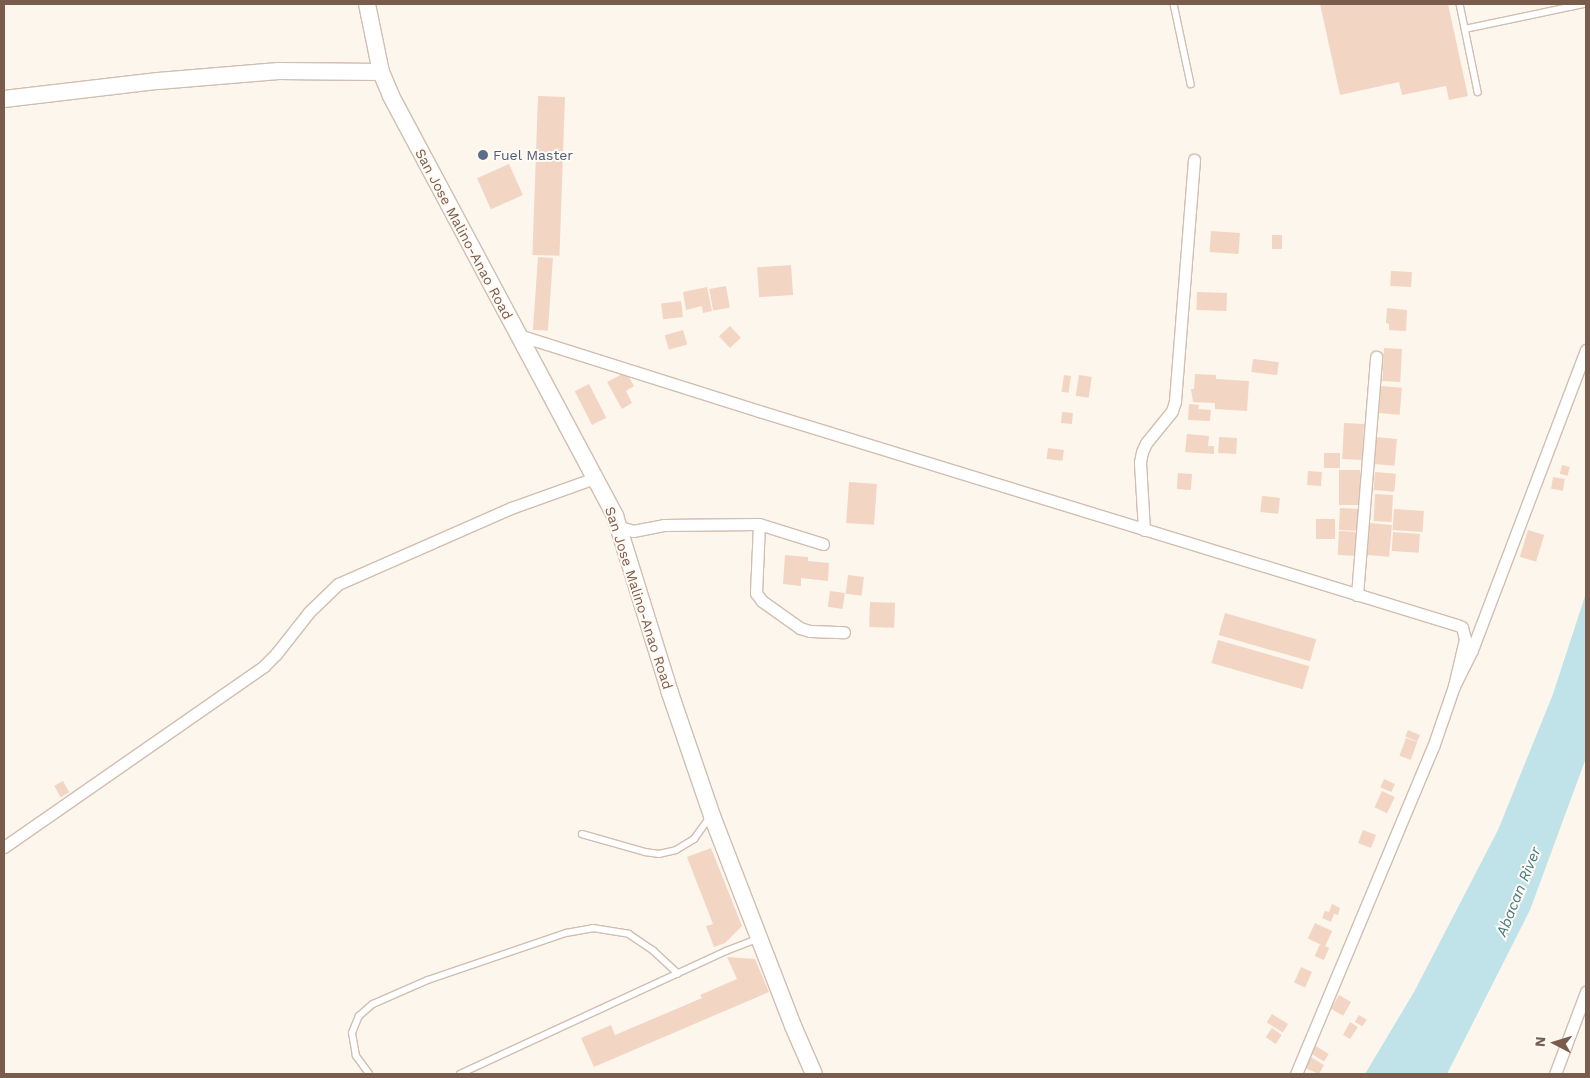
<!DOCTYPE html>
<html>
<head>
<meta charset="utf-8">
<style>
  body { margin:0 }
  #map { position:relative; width:1590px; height:1078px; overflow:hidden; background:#fdf6ec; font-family:"Work Sans",sans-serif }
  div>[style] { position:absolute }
  .water>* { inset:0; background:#bfe3e8 }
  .building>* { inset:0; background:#f3d5c3; transform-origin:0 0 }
  .roads { filter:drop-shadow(1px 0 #d1beb0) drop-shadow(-1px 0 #d1beb0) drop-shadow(0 1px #d1beb0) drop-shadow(0 -1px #d1beb0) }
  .lane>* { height:5.5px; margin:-2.75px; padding:0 2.75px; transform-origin:2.75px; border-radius:2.75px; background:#fff }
  .street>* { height:11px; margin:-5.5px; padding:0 5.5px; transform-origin:5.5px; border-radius:5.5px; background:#fff }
  .secondary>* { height:16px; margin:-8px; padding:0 8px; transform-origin:8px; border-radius:8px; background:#fff }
  .dots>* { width:14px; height:14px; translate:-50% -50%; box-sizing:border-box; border:2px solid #fffaf3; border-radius:50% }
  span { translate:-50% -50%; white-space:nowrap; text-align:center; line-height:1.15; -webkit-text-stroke:4px #fffaf3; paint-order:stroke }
  .service-label { font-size:14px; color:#4e5e75 }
  .left { translate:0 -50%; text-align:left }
  .street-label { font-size:14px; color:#7a5c4d }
  .water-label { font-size:15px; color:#437c86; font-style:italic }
  .frame { position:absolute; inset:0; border:5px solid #7a5c4d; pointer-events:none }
  .north { position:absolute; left:1530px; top:1018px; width:50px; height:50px; -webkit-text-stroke:4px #fffaf3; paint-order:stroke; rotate:275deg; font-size:14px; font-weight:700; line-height:20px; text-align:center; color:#7a5c4d }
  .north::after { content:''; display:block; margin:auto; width:18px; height:22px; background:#7a5c4d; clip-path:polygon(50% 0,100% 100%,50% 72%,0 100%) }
</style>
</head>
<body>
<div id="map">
  <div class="water">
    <i style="clip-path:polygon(1586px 593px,1586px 758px,1530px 910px,1447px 1074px,1365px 1074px,1414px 992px,1498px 830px,1553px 694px)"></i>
  </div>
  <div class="building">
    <i style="clip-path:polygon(1320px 4px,1448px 4px,1468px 96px,1449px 100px,1446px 86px,1402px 95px,1399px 82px,1340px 95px)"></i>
    <i style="left:538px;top:96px;width:27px;height:159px;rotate:2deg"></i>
    <i style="left:509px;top:164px;width:34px;height:35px;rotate:66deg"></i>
    <i style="left:1211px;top:231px;width:29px;height:21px;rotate:4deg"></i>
    <i style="left:1272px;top:235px;width:10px;height:14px"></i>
    <i style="left:538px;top:257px;width:15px;height:73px;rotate:4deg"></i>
    <i style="left:791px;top:265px;width:30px;height:34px;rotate:86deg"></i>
    <i style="left:1391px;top:271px;width:21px;height:15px;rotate:3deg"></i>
    <i style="left:726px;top:286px;width:22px;height:17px;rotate:80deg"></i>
    <i style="clip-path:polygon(707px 287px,712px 311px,703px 313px,702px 306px,686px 310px,683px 292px)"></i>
    <i style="left:1197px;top:292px;width:30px;height:18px;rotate:2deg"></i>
    <i style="left:681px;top:301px;width:16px;height:20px;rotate:83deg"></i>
    <i style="clip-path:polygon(1387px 308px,1407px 310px,1406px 331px,1389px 330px,1389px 324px,1386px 323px)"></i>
    <i style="left:730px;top:326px;width:16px;height:15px;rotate:47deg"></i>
    <i style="left:683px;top:330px;width:15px;height:19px;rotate:74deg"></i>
    <i style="left:1384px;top:348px;width:18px;height:33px;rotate:3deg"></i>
    <i style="left:1253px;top:359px;width:26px;height:13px;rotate:7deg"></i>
    <i style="clip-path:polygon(626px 372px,634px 386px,626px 391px,632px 403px,622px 409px,607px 382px)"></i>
    <i style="clip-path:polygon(1195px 374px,1216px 375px,1216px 379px,1249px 381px,1247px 411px,1215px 409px,1215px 403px,1193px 402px,1191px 389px,1194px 389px)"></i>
    <i style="left:1064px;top:375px;width:7px;height:17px;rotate:8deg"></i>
    <i style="left:1079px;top:375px;width:13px;height:21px;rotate:9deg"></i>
    <i style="left:589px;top:384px;width:38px;height:16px;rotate:63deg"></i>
    <i style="left:1381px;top:386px;width:21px;height:27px;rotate:5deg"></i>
    <i style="clip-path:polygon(1189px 404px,1199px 405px,1198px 409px,1211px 410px,1210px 421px,1188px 420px)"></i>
    <i style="left:1062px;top:412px;width:11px;height:11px;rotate:5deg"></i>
    <i style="left:1344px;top:423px;width:20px;height:36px;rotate:3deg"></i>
    <i style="clip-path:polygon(1187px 434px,1209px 436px,1208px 446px,1214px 446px,1214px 454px,1185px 452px)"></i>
    <i style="left:1219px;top:437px;width:18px;height:16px;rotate:3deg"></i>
    <i style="left:1375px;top:437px;width:22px;height:27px;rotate:5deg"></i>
    <i style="left:1048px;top:448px;width:16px;height:11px;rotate:7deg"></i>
    <i style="left:1324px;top:453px;width:16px;height:15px"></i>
    <i style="left:1562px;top:465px;width:8px;height:9px;rotate:14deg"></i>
    <i style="left:1339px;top:470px;width:21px;height:35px"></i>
    <i style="left:1308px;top:471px;width:14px;height:14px;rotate:4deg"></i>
    <i style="left:1375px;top:472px;width:21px;height:18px;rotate:5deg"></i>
    <i style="left:1178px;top:473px;width:14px;height:16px;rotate:4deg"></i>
    <i style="left:1553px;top:477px;width:12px;height:12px;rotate:9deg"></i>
    <i style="left:849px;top:482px;width:28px;height:41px;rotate:4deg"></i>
    <i style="left:1375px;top:494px;width:18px;height:27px;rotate:3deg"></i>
    <i style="left:1262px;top:496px;width:18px;height:16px;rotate:6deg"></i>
    <i style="left:1340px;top:508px;width:21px;height:22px;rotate:3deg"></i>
    <i style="left:1394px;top:509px;width:30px;height:21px;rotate:4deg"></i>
    <i style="left:1316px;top:519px;width:19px;height:20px"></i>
    <i style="left:1370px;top:523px;width:22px;height:32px;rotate:5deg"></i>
    <i style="left:1528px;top:530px;width:17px;height:28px;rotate:17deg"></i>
    <i style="left:1339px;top:531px;width:19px;height:24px;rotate:3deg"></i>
    <i style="left:1393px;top:532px;width:27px;height:19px;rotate:4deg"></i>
    <i style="clip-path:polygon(785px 555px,808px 557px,808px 561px,829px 563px,828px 581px,801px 578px,801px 586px,783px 584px)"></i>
    <i style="left:848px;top:575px;width:16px;height:19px;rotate:7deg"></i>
    <i style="left:830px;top:591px;width:15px;height:16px;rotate:8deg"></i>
    <i style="left:870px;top:602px;width:25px;height:25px;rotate:2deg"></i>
    <i style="left:1225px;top:613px;width:95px;height:23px;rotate:16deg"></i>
    <i style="left:1218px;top:640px;width:95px;height:24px;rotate:16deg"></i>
    <i style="left:1408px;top:730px;width:13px;height:7px;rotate:23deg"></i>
    <i style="left:1406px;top:738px;width:12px;height:19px;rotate:20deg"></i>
    <i style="left:1384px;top:779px;width:12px;height:9px;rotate:24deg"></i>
    <i style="left:63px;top:781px;width:13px;height:10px;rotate:61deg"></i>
    <i style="left:1382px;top:791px;width:14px;height:18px;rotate:25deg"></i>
    <i style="left:1363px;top:830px;width:14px;height:14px;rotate:21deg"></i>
    <i style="clip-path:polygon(711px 848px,742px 926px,725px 943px,714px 947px,706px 926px,713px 924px,687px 857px)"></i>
    <i style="clip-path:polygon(1332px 904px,1340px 908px,1338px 915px,1334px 914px,1331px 922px,1322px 918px,1325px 911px,1329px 912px)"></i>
    <i style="left:1315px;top:923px;width:19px;height:17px;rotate:25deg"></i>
    <i style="left:1320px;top:944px;width:10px;height:13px;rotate:24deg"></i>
    <i style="clip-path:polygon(727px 957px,755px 959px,769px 992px,594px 1067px,581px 1038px,611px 1025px,615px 1035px,702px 998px,700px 995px,737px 979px)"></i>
    <i style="left:1301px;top:967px;width:12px;height:17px;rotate:24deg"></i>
    <i style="left:1339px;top:995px;width:14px;height:16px;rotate:30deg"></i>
    <i style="left:1272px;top:1014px;width:19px;height:10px;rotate:32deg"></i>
    <i style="left:1359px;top:1015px;width:9px;height:8px;rotate:32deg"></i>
    <i style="clip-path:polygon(1350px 1022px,1358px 1027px,1350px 1039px,1343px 1035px)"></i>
    <i style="left:1272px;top:1028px;width:12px;height:11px;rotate:35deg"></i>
    <i style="left:1316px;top:1046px;width:15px;height:9px;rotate:32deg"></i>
    <i style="clip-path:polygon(1311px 1057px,1324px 1065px,1319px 1074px,1305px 1068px)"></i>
  </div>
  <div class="roads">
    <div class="lane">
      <i style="left:1174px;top:4px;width:82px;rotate:78deg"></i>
      <i style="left:1460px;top:4px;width:90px;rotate:78.4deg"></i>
      <i style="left:1465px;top:29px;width:122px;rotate:-11.9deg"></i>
      <i style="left:582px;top:834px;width:66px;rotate:15.9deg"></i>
      <i style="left:645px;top:852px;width:14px;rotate:8deg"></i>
      <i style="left:659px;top:854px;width:17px;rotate:-13deg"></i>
      <i style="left:676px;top:850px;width:21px;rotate:-31deg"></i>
      <i style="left:694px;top:839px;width:27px;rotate:-54deg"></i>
      <i style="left:369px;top:1074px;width:22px;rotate:-126deg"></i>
      <i style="left:356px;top:1056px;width:23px;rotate:-100deg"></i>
      <i style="left:352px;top:1033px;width:18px;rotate:-68deg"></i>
      <i style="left:359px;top:1016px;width:18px;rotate:-41deg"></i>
      <i style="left:373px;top:1004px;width:60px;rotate:-23.6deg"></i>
      <i style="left:428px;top:980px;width:146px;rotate:-18.8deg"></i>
      <i style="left:566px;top:933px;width:27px;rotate:-10deg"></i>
      <i style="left:593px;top:928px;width:36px;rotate:9deg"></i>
      <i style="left:629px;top:934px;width:30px;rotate:34deg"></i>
      <i style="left:654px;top:951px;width:33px;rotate:43deg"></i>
      <i style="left:460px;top:1074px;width:293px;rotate:-24.8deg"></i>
      <i style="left:726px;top:951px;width:33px;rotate:-21deg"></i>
    </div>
    <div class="street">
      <i style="left:518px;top:335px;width:253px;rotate:17.5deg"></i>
      <i style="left:759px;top:411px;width:730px;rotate:17.05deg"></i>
      <i style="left:1457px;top:625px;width:5px;rotate:22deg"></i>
      <i style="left:1462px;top:627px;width:12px;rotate:76deg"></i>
      <i style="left:1465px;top:639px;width:48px;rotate:103.2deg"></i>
      <i style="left:759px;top:524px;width:67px;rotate:17.4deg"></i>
      <i style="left:617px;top:526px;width:17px;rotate:17deg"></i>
      <i style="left:633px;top:531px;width:31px;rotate:-11deg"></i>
      <i style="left:663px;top:525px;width:96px;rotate:-0.6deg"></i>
      <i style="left:759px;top:524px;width:69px;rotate:92.5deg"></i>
      <i style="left:756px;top:593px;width:10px;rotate:53deg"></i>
      <i style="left:762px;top:601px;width:47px;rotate:35.4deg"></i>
      <i style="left:800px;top:628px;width:10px;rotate:17deg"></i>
      <i style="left:810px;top:631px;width:34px;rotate:2deg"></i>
      <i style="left:1144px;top:530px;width:68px;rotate:-93.4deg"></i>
      <i style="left:1140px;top:462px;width:10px;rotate:-79deg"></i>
      <i style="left:1142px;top:452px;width:10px;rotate:-66deg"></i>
      <i style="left:1146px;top:443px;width:41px;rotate:-50.9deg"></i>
      <i style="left:1172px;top:411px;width:10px;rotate:-73deg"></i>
      <i style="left:1175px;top:401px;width:242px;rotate:-85.5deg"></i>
      <i style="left:1357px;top:595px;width:239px;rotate:-85.4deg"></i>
      <i style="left:4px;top:847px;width:317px;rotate:-34.8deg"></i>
      <i style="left:264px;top:666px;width:17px;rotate:-45deg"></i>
      <i style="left:276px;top:654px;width:53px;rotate:-51.8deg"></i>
      <i style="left:309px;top:612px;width:40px;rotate:-44deg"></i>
      <i style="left:338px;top:584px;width:189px;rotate:-23.7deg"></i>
      <i style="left:511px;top:508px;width:89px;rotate:-19.7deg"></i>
      <i style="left:1296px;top:1074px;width:355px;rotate:-67.3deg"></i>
      <i style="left:1433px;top:747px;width:65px;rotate:-71deg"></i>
      <i style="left:1454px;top:686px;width:40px;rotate:-63.4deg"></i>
      <i style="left:1472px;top:650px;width:321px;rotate:-69.2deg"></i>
      <i style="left:1555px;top:1074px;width:88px;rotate:-69.3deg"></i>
    </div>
    <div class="secondary">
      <i style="left:367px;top:4px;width:69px;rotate:78.4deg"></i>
      <i style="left:381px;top:72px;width:26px;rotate:67deg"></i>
      <i style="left:391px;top:96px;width:476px;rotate:61.9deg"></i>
      <i style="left:615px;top:516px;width:185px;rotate:72.7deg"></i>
      <i style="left:670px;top:693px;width:130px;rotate:71.1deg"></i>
      <i style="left:712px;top:816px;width:225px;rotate:68.9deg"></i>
      <i style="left:793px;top:1026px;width:52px;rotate:66.4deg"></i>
      <i style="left:4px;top:99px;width:155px;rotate:-6.7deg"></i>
      <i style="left:158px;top:81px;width:121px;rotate:-4.7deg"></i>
      <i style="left:279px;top:71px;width:102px;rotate:0.6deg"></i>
    </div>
  </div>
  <div class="dots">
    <i style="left:483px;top:155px;background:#5c6f8a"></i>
  </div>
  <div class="service-label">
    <span class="left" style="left:493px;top:155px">Fuel Master</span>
  </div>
  <div class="street-label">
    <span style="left:464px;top:234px;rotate:62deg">San Jose Malino-Anao Road</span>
    <span style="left:639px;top:598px;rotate:72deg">San Jose Malino-Anao Road</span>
  </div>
  <div class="water-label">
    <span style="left:1519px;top:892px;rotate:-68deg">Abacan River</span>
  </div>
  <div class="frame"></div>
  <div class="north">N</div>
</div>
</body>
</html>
